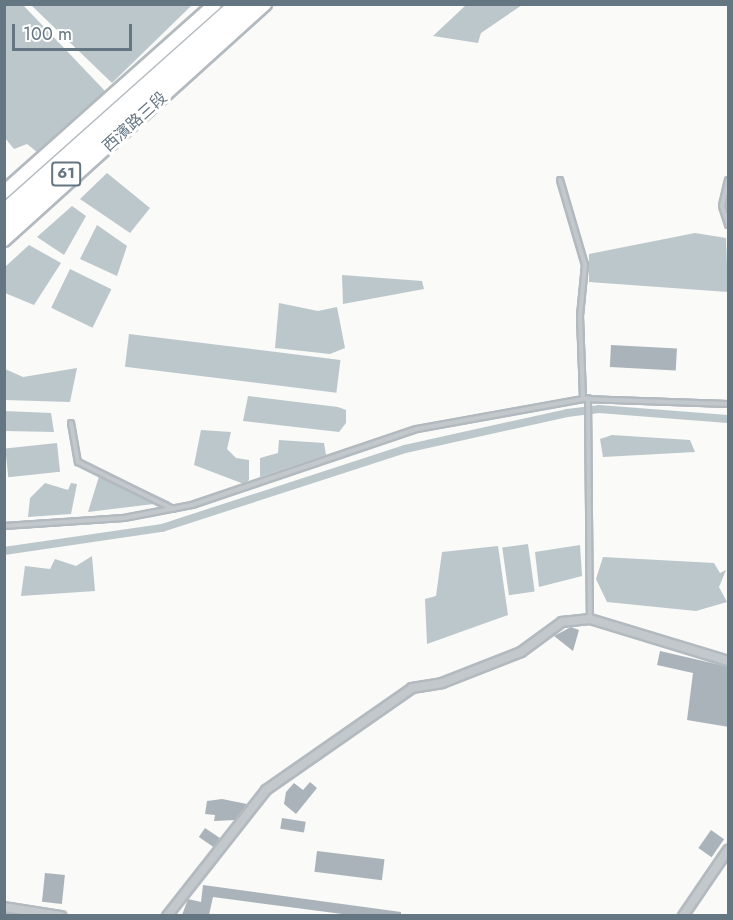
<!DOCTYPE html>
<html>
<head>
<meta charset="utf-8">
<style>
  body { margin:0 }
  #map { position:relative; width:733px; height:920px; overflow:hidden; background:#fafaf8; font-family:Jost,"Noto Sans TC",sans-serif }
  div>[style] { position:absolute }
  .water>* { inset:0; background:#bbc7cb; transform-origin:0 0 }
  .canal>* { height:8px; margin:-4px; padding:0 4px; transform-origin:4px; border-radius:4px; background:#bbc7cb }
  .building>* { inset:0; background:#aab3b9; transform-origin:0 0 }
  .roads { filter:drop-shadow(2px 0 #b3babf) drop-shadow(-2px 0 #b3babf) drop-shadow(0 2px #b3babf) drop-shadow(0 -2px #b3babf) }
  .lane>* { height:4px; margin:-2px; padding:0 2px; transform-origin:2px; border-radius:2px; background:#c3c8cc }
  .street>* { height:8px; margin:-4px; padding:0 4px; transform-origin:4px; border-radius:4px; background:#c3c8cc }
  .secondary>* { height:12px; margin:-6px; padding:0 6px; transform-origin:6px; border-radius:6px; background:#fff }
  .highway>* { height:15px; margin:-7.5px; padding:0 7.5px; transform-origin:7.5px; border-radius:7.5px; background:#fff }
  span { translate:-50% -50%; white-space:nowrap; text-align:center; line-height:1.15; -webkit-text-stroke:6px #fff; paint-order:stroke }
  .shield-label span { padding:2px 4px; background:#fff; border:2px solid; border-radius:4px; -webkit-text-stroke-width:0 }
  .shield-label { font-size:15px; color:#657683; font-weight:700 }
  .street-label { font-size:16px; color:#657683 }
  .frame { position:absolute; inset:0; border:6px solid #657683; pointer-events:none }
  .scale { position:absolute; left:12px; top:24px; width:120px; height:27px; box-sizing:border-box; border:3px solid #657683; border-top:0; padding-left:8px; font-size:18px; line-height:21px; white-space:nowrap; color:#657683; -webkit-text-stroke:4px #fff; paint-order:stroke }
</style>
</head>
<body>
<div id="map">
  <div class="water">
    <i style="clip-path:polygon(4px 5px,23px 5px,105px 91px,37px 152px,27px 144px,14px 149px,5px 138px)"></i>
    <i style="clip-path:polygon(31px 5px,192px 5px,112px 83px)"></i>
    <i style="clip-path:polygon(466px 5px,466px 4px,522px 5px,481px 33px,478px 43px,433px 36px)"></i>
    <i style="clip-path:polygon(107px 173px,150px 208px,130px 233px,80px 199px)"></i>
    <i style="clip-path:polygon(72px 206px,86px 216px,64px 255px,37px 237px)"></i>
    <i style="clip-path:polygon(97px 225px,127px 246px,117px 276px,80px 259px)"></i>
    <i style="clip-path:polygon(695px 233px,726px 238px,728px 292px,589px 282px,589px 254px)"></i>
    <i style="clip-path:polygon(29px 245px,61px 263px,34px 305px,5px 293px,5px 267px)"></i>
    <i style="left:70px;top:269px;width:46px;height:43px;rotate:26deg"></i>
    <i style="clip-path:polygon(342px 275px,422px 281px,424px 289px,343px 304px)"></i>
    <i style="clip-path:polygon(279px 303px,318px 311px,337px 307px,345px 348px,330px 354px,275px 348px)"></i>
    <i style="left:129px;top:334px;width:213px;height:33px;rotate:7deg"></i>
    <i style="clip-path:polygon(77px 368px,70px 402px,5px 400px,5px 369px,23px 377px)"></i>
    <i style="clip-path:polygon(248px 396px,338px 407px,346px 410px,346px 423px,339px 432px,243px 421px)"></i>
    <i style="clip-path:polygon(4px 411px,51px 413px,54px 432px,5px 431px)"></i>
    <i style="clip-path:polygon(201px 430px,231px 432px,227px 449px,236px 458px,249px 460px,249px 480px,244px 484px,194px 465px)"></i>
    <i style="clip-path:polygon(612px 435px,690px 440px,695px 452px,603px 457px,600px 439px)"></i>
    <i style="clip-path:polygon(279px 440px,324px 443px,326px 455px,260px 477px,260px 458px,278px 453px)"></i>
    <i style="left:57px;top:443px;width:29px;height:52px;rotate:84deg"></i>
    <i style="clip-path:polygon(101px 470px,170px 502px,88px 512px)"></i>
    <i style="clip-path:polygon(45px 483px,68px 490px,71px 483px,77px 484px,71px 514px,28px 517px,30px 498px)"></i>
    <i style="left:528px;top:544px;width:48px;height:26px;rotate:82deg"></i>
    <i style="clip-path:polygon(580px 545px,582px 576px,539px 587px,535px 552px)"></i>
    <i style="clip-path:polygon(498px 546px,508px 615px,427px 644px,425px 599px,436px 596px,442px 552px)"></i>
    <i style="clip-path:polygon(92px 556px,95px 591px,21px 596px,25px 566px,50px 569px,55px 559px,76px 566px)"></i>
    <i style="clip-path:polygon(603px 557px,714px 563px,720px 573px,726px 570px,719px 587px,727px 602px,696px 611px,607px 602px,596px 579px)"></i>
  </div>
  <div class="canal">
    <i style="left:4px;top:551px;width:160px;rotate:-8.3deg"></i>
    <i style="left:162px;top:528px;width:256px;rotate:-18deg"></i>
    <i style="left:405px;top:449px;width:166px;rotate:-12.5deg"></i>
    <i style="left:567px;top:413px;width:32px;rotate:-7deg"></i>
    <i style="left:599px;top:409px;width:129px;rotate:4.4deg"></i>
  </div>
  <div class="building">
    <i style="left:611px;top:345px;width:66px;height:22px;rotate:3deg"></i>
    <i style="clip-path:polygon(571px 627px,579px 630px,573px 651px,554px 636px)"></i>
    <i style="clip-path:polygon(660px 651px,729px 667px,729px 727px,687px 720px,693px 673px,657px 665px)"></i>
    <i style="clip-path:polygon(310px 782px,317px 788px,296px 814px,284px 804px,286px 792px,294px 783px,303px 790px)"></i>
    <i style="clip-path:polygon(222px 799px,247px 804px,235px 820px,214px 821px,215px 815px,205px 814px,207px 801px)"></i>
    <i style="left:282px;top:818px;width:24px;height:11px;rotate:9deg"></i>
    <i style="left:205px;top:828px;width:18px;height:11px;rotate:34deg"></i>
    <i style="left:711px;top:830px;width:16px;height:22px;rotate:35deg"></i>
    <i style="left:317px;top:851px;width:68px;height:21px;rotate:7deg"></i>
    <i style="left:45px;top:873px;width:20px;height:29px;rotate:6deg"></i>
    <i style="clip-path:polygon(203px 885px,401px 912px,401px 915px,350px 915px,213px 897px,209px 915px,182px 915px,188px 899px,201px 902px)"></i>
  </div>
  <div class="roads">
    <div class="lane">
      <i style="left:560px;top:180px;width:89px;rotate:73.6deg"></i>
      <i style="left:585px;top:265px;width:51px;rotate:95.6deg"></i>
      <i style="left:580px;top:316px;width:83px;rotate:87.9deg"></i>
      <i style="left:728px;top:180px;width:27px;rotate:103deg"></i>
      <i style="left:722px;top:206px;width:20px;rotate:72deg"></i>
      <i style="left:588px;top:398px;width:220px;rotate:89.5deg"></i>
      <i style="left:71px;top:423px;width:40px;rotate:80deg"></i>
      <i style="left:78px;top:462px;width:106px;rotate:26.3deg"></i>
      <i style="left:4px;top:526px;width:120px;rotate:-3.8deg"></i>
      <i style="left:124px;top:518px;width:69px;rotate:-10.8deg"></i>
      <i style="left:192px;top:505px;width:237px;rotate:-18.7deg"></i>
      <i style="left:417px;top:429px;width:169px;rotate:-10.2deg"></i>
      <i style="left:583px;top:399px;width:145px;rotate:2deg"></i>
    </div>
    <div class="street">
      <i style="left:4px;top:907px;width:58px;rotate:9deg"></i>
      <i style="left:167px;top:916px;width:160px;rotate:-51.8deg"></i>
      <i style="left:266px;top:790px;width:178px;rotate:-34.9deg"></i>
      <i style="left:412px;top:688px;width:30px;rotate:-9deg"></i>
      <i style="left:442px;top:683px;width:85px;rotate:-21.4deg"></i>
      <i style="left:521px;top:652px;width:51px;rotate:-36.2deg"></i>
      <i style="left:562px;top:622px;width:28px;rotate:-6deg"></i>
      <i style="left:590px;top:619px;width:144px;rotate:16.9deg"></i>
      <i style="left:683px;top:916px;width:80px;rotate:-55.7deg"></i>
    </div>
    <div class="secondary">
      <i style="left:4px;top:192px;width:283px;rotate:-41.7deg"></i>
      <i style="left:4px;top:240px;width:352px;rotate:-42.1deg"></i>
    </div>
    <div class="highway">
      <i style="left:4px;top:211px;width:311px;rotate:-41.7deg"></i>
      <i style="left:4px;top:228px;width:336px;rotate:-41.9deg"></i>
    </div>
  </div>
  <div class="shield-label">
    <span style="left:66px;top:174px">61</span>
  </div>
  <div class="street-label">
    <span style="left:135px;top:122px;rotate:-42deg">西濱路三段</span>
  </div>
  <div class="frame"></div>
  <div class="scale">100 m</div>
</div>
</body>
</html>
